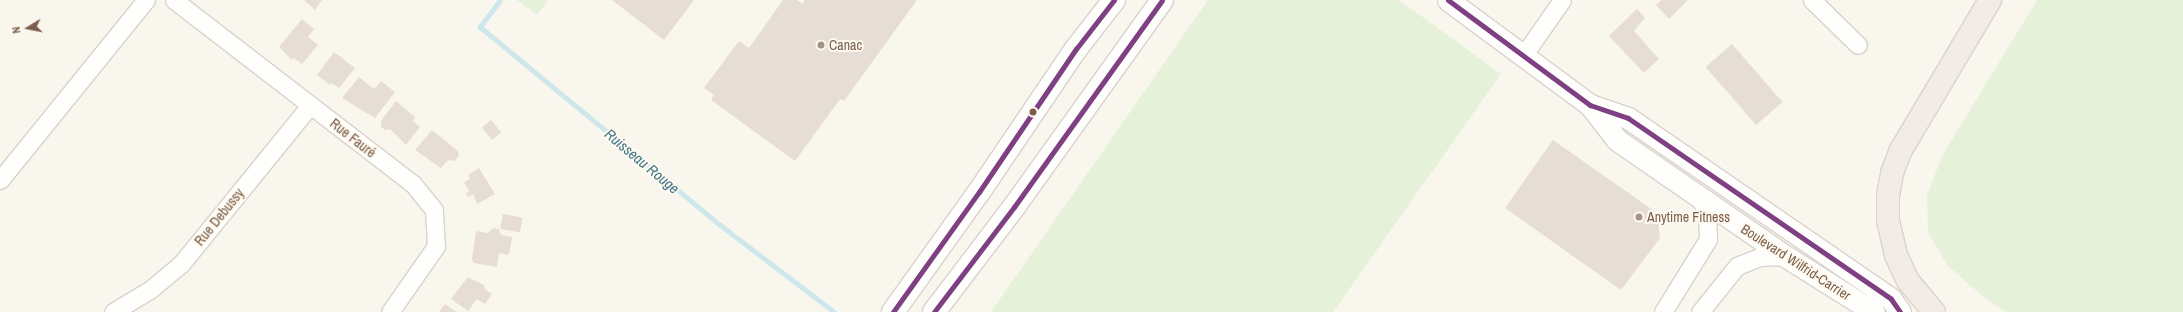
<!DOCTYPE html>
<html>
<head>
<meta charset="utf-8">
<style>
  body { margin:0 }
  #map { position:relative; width:2183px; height:312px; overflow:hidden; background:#f9f6ee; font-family:"Archivo Narrow",sans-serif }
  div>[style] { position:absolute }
  .green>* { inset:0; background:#e5f1d9 }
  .stream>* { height:5px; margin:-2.5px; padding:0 2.5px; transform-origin:2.5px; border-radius:2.5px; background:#cee7ea }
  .building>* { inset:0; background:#e6ded5; transform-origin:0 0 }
  .roads { filter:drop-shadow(1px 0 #d9d3cc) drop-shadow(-1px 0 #d9d3cc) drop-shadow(0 1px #d9d3cc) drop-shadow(0 -1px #d9d3cc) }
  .minor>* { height:17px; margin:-8.5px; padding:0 8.5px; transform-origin:8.5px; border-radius:8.5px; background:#fefefc }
  .tertiary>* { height:21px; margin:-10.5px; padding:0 10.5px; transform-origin:10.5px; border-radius:10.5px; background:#fefefc }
  .secondary>* { height:22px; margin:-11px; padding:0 11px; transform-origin:11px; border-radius:11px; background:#fefefc }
  .motorway>* { height:22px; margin:-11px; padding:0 11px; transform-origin:11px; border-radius:11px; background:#f2ebe6 }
  .bus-1>* { height:5px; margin:-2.5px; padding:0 2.5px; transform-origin:2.5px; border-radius:2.5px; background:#7e4082 }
  .dots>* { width:11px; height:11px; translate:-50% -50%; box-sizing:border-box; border:2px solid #fffaf1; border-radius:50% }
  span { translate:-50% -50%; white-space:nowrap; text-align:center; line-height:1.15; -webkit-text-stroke:4px #fffaf1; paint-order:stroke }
  .poi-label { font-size:14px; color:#7b5e4b }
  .left { translate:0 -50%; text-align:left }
  .street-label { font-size:14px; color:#7b5e4b }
  .water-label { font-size:15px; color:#407887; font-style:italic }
  .north { position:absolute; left:8px; top:8px; width:40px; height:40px; -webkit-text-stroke:3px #fffaf1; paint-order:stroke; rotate:260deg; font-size:11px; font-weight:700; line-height:16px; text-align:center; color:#7b5e4b }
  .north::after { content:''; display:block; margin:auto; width:14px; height:18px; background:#7b5e4b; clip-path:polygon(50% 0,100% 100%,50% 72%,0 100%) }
</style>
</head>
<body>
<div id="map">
  <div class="green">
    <i style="clip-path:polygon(517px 0,548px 0,537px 15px)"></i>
    <i style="clip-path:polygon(1208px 0,1399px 0,1501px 74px,1333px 312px,991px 312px)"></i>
    <i style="clip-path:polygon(2037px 0,2183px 0,2183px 312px,2006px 312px,1987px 300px,1947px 265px,1928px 232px,1927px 196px,1942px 156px)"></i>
  </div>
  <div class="stream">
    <i style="left:500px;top:0;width:34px;rotate:127deg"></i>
    <i style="left:480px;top:27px;width:311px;rotate:39.5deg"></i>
    <i style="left:720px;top:225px;width:143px;rotate:37.3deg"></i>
  </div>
  <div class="building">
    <i style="clip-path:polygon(304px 0,322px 0,315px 10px)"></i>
    <i style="clip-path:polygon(612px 0,694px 0,664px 40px)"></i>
    <i style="clip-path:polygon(783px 0,797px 0,802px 4px,805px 0,917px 0,844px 101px,840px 99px,795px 161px,711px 100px,714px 95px,704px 88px,739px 41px,749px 48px)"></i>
    <i style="clip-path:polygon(1661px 0,1688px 0,1669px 19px,1656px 5px)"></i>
    <i style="clip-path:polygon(1637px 9px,1645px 18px,1634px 31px,1659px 59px,1644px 73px,1609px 36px)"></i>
    <i style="clip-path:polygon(302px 19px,314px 29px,308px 37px,318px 45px,302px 64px,294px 58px,292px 60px,279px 47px)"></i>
    <i style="left:1732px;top:44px;width:77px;height:35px;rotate:49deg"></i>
    <i style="clip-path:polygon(334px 52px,355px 68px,339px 88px,332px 83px,330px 85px,317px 75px)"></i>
    <i style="clip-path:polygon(359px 77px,374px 89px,381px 81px,395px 92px,375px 118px,342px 98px)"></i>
    <i style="clip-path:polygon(396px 101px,415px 117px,413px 121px,420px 127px,406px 145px,390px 129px,385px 130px,381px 127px,381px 121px)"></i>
    <i style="left:491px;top:120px;width:16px;height:12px;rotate:50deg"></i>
    <i style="clip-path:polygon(432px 130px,458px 151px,459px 155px,455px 161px,448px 160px,441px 168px,415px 150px)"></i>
    <i style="clip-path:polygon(1553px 140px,1657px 213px,1660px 238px,1621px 290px,1505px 208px)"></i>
    <i style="clip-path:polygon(479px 168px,495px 194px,477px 204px,473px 194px,468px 197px,466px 193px,469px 191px,464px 182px,470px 179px,468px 175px)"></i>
    <i style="left:503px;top:214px;width:20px;height:15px;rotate:11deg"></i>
    <i style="clip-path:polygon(493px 228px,499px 229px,501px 235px,512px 237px,509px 255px,499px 253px,497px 267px,474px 263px,472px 259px,476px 231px,488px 233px)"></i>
    <i style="clip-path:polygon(468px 277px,484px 285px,485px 289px,492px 294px,485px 304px,477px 299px,468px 311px,451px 299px)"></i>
    <i style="clip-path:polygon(445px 304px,457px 312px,439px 312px)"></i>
  </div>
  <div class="roads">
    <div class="minor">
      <i style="left:174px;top:0;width:302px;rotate:37.6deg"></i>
      <i style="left:413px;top:184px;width:33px;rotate:51deg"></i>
      <i style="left:434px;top:210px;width:36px;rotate:87deg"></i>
      <i style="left:436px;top:246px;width:80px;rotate:124.9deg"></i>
      <i style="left:1812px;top:0;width:64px;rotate:44.4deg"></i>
      <i style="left:1523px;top:56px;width:68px;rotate:-55.1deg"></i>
      <i style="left:0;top:180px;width:232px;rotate:-51deg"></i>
      <i style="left:113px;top:312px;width:44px;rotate:-31.2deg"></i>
      <i style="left:151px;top:289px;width:39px;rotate:-40deg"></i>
      <i style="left:181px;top:264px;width:205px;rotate:-50.9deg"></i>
      <i style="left:1663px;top:312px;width:86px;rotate:-58.3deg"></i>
      <i style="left:1708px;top:239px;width:26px;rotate:-92deg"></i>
      <i style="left:1707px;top:213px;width:17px;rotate:-115deg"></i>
      <i style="left:1700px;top:312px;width:59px;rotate:-51.2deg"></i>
      <i style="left:1737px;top:266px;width:24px;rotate:-22deg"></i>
      <i style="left:1759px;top:257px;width:26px;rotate:-2deg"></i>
    </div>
    <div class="tertiary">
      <i style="left:1448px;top:0;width:177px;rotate:36.5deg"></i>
      <i style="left:1590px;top:105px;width:44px;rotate:52.4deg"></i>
      <i style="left:1617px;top:140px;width:204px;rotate:34.6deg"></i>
      <i style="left:1785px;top:256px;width:105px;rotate:32.2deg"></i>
      <i style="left:1590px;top:105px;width:40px;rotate:18.9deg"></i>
      <i style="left:1628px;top:118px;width:319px;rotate:34.5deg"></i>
      <i style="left:1891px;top:299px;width:16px;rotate:55deg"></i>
    </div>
    <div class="secondary">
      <i style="left:893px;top:312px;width:148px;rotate:-54.4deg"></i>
      <i style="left:979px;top:192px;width:173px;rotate:-55.9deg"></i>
      <i style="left:1076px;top:49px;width:62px;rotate:-52.2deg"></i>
      <i style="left:934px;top:312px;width:132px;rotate:-52.7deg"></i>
      <i style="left:1014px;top:207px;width:254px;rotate:-54.4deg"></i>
    </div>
    <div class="motorway">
      <i style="left:1934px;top:312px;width:40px;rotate:-130deg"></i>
      <i style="left:1908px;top:281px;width:29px;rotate:-115deg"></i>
      <i style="left:1896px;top:255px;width:35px;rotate:-103deg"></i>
      <i style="left:1888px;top:221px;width:25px;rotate:-90deg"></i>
      <i style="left:1888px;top:196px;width:23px;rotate:-80deg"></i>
      <i style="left:1892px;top:173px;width:25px;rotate:-69deg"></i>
      <i style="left:1901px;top:150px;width:174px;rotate:-59.3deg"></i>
    </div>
  </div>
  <div class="bus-1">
    <i style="left:1448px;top:0;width:177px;rotate:36.5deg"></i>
    <i style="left:1590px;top:105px;width:40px;rotate:18.9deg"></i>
    <i style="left:1628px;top:118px;width:319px;rotate:34.5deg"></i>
    <i style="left:1891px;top:299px;width:16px;rotate:55deg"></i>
    <i style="left:893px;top:312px;width:148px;rotate:-54.4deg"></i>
    <i style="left:979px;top:192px;width:173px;rotate:-55.9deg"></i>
    <i style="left:1076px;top:49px;width:62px;rotate:-52.2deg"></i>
    <i style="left:934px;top:312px;width:132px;rotate:-52.7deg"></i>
    <i style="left:1014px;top:207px;width:254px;rotate:-54.4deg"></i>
  </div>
  <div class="dots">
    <i style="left:821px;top:45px;background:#a79384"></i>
    <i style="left:1033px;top:112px;background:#7b5e4b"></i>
    <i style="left:1639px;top:217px;background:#a79384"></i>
  </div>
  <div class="poi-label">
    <span class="left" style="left:829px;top:45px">Canac</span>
    <span class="left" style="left:1647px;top:217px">Anytime Fitness</span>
  </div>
  <div class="street-label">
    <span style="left:353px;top:138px;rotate:38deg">Rue Fauré</span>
    <span style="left:219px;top:217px;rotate:-51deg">Rue Debussy</span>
    <span style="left:1796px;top:262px;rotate:33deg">Boulevard Wilfrid-Carrier</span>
  </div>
  <div class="water-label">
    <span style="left:642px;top:161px;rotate:40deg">Ruisseau Rouge</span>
  </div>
  <div class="north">N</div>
</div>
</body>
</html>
